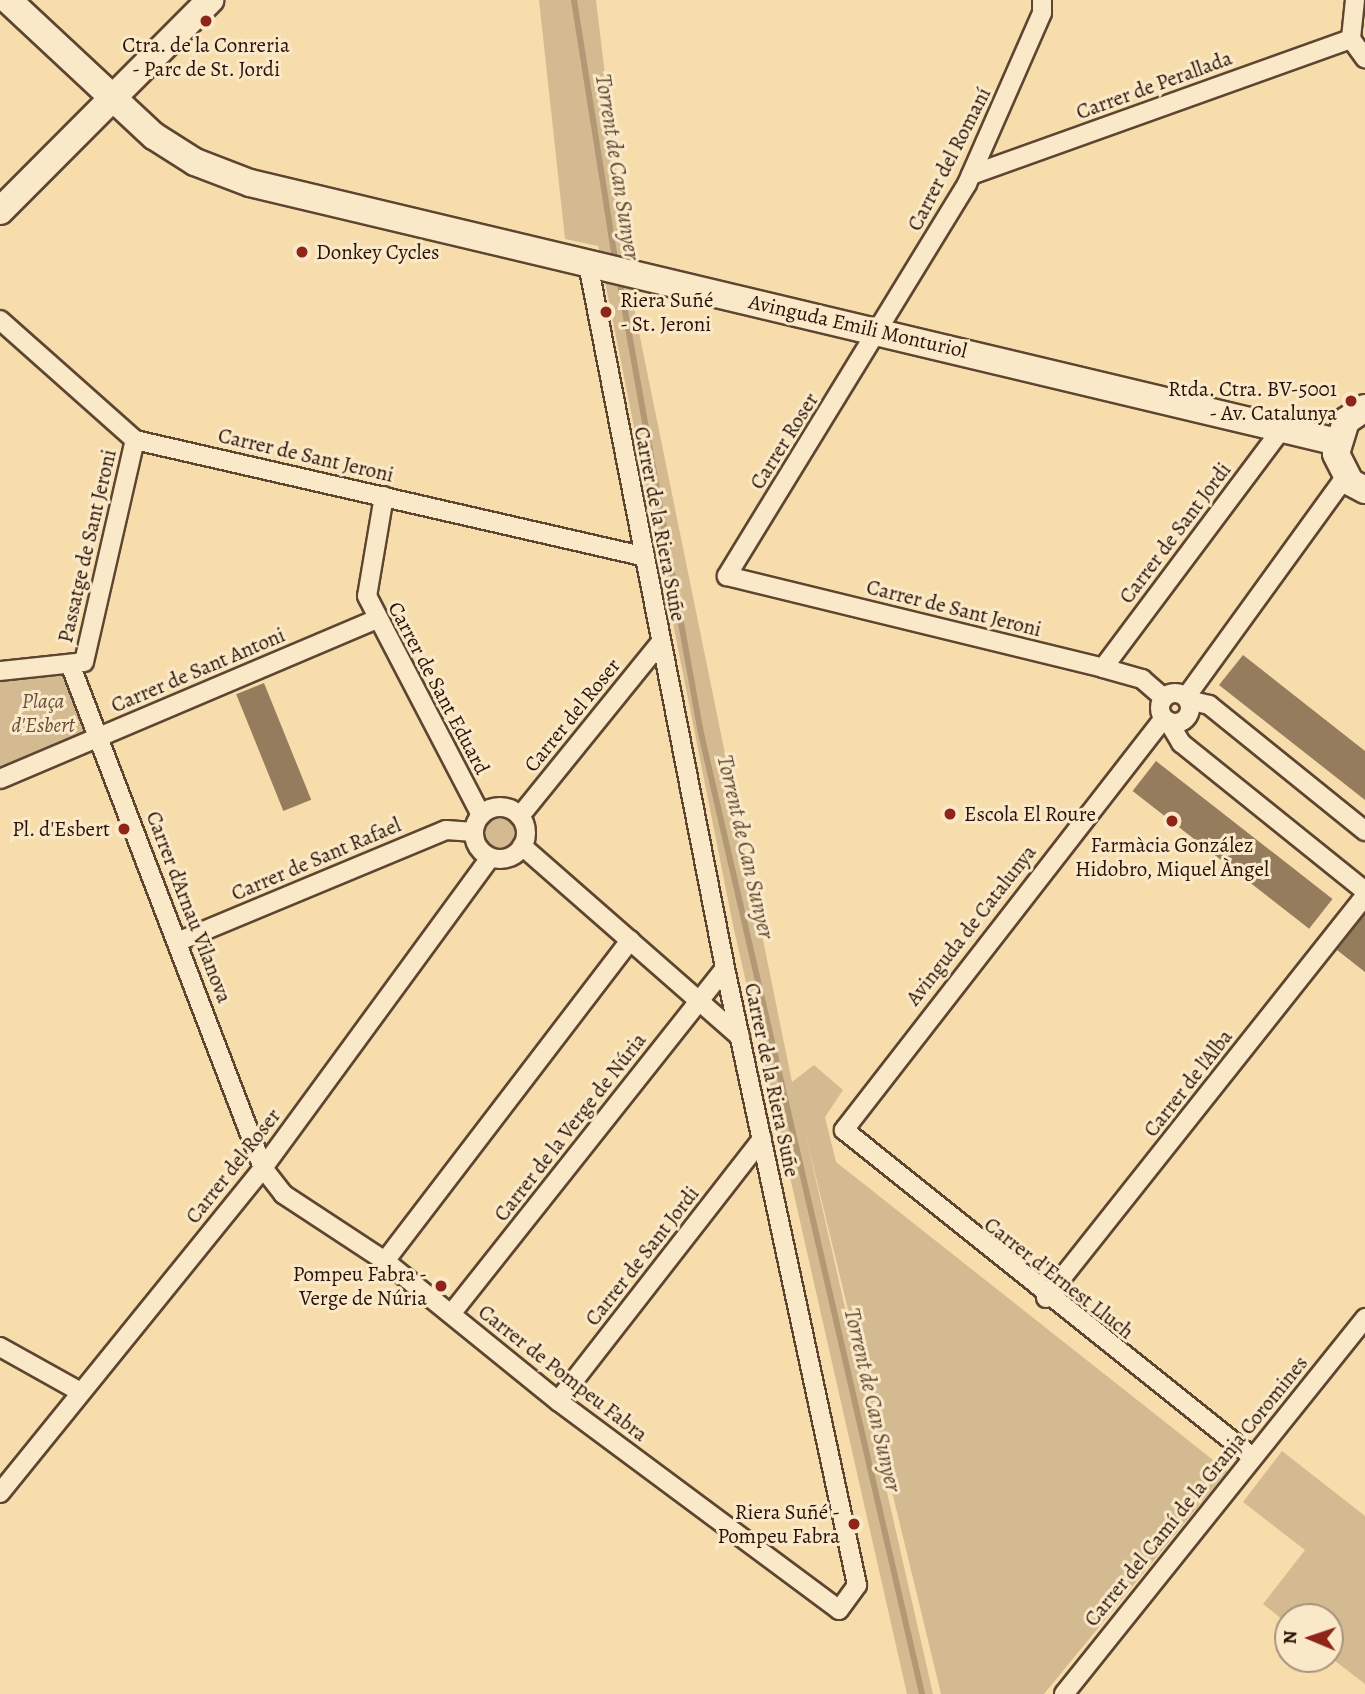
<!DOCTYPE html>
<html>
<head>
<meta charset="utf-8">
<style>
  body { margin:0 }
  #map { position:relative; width:1365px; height:1694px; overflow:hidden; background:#f7ddac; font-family:Alegreya,serif }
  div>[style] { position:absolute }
  .green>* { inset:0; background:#d4ba90 }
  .round { border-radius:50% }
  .stream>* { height:6px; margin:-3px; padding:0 3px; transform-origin:3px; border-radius:3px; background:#b29874 }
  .building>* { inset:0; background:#957c5d; transform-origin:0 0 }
  .roads { filter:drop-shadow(2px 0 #5e4531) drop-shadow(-2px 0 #5e4531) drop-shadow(0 2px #5e4531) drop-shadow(0 -2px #5e4531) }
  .street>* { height:18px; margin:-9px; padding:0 9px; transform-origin:9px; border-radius:9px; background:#fae9c9 }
  .street>.ring { margin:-9px; padding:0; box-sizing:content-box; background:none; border:18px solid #fae9c9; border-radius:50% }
  .secondary>* { height:26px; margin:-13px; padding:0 13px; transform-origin:13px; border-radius:13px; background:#fae9c9 }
  .dots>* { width:19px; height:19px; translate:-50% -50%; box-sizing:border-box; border:4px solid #fae9c9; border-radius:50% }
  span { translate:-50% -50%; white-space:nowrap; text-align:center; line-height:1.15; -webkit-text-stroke:6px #fae9c9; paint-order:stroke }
  .poi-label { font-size:21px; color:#2b1208 }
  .left { translate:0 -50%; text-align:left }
  .right { translate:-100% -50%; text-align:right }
  .street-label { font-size:21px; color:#2b1208 }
  .park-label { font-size:21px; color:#664d38; font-style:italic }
  .water-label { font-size:23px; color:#614833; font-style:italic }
  .north { position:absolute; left:1274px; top:1603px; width:70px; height:70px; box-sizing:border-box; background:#fae9c9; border:2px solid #a7937c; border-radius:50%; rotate:272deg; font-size:19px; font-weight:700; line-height:28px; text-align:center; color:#2b1208 }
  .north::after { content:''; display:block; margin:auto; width:24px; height:32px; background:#8f2418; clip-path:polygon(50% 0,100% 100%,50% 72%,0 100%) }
</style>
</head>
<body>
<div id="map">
  <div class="green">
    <i style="clip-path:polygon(539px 0,596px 0,631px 293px,792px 1082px,814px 1065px,843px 1090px,825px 1117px,836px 1162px,1227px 1471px,1044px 1694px,941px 1694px,805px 1132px,933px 1694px,907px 1694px,733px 925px,598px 246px,565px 239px)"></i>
    <i style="clip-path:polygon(59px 665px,97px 728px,0 779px,0 671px)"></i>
    <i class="round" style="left:474px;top:807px;width:52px;height:52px"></i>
    <i style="clip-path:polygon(1282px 1451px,1365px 1516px,1365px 1684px,1330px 1657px,1330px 1617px,1288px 1617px,1288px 1624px,1263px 1604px,1305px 1550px,1243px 1502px)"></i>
  </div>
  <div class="stream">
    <i style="left:574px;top:0;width:267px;rotate:81deg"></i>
    <i style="left:619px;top:278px;width:458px;rotate:79.8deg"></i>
    <i style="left:700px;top:729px;width:990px;rotate:77.04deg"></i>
  </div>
  <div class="building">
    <i style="clip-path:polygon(1243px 655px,1365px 751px,1365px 800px,1219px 685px)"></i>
    <i style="left:264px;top:683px;width:126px;height:30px;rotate:68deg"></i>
    <i style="left:1156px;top:761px;width:224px;height:38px;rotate:38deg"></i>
    <i style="clip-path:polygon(1365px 914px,1365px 972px,1337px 950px)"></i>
  </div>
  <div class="roads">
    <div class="street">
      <i style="left:1042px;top:0;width:13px;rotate:90deg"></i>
      <i style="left:1042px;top:13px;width:187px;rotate:113.7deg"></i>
      <i style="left:967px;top:184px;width:460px;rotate:121.5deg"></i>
      <i style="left:727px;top:576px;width:387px;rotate:13.7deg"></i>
      <i style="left:1103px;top:668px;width:41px;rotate:15.8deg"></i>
      <i style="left:1142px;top:679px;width:29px;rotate:41deg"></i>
      <i style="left:1355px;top:0;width:39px;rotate:96deg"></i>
      <i style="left:1351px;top:39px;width:24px;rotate:54deg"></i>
      <i style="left:971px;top:175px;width:404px;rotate:-19.7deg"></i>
      <i style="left:0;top:320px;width:181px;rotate:41.6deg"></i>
      <i style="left:135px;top:440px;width:520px;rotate:12.89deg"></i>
      <i style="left:384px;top:496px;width:101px;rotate:99.6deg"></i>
      <i style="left:367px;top:596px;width:247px;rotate:62.5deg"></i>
      <i style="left:70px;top:664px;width:540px;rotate:69.05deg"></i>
      <i style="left:263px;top:1168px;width:33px;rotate:52deg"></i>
      <i style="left:283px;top:1194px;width:122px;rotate:33.3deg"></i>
      <i style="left:385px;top:1261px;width:223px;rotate:39deg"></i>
      <i style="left:558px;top:1401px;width:350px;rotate:36.6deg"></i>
      <i style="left:839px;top:1610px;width:31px;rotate:-54deg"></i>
      <i style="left:857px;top:1585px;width:631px;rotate:-102.08deg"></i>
      <i style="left:725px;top:968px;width:717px;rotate:-101.01deg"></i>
      <i style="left:1103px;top:668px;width:302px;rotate:-53.2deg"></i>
      <i style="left:0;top:671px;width:84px;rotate:-6.1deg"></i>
      <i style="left:84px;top:662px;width:228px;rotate:-77.1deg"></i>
      <i class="ring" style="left:1160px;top:693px;width:12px;height:12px"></i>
      <i style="left:1186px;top:697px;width:273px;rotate:-54.1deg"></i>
      <i style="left:1188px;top:700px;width:22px;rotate:13deg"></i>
      <i style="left:1209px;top:705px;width:201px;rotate:38.9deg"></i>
      <i style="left:1164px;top:718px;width:522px;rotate:127.84deg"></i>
      <i style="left:844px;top:1130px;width:521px;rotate:38.69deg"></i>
      <i style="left:1168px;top:721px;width:26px;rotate:59deg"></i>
      <i style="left:1181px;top:743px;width:236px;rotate:38.8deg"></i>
      <i style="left:0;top:779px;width:407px;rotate:-23deg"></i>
      <i class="ring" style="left:474px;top:807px;width:34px;height:34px"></i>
      <i style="left:520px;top:816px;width:223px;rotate:-51deg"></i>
      <i style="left:522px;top:846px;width:290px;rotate:41.2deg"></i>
      <i style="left:177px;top:942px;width:291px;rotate:-22.6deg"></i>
      <i style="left:446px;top:830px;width:28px;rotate:4deg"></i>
      <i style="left:385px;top:1261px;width:404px;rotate:-52.6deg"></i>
      <i style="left:1046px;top:1298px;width:513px;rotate:-51.57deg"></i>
      <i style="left:451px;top:1314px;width:441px;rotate:-51.6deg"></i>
      <i style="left:0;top:1347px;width:90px;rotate:29.1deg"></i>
      <i style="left:558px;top:1401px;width:332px;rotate:-52.1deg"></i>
      <i style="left:0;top:1493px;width:418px;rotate:-51deg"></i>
      <i style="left:263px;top:1168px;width:384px;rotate:-53.8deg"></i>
      <i style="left:1064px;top:1694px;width:482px;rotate:-51.3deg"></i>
    </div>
    <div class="secondary">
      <i style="left:8px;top:0;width:200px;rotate:43deg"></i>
      <i style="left:154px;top:136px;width:49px;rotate:32.4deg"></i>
      <i style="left:195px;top:162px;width:59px;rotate:20.9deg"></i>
      <i style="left:250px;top:183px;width:1117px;rotate:13.4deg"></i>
      <i style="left:0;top:211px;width:298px;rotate:-45.1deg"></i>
      <i style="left:1365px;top:408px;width:23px;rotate:146deg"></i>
      <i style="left:1346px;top:421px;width:34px;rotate:107deg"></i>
      <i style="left:1336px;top:454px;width:31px;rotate:63deg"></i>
      <i style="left:1350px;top:482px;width:17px;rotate:28deg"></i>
    </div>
  </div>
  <div class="dots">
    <i style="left:206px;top:21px;background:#8f2418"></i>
    <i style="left:302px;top:252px;background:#8f2418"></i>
    <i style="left:606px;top:312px;background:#8f2418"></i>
    <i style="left:1351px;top:401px;background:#8f2418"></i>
    <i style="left:950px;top:814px;background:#8f2418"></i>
    <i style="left:1172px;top:821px;background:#8f2418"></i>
    <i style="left:124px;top:829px;background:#8f2418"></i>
    <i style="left:441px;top:1286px;background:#8f2418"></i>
    <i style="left:854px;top:1524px;background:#8f2418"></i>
  </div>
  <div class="poi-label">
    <span style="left:206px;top:57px">Ctra. de la Conreria<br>- Parc de St. Jordi</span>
    <span class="left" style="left:316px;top:252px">Donkey Cycles</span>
    <span class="left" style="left:620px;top:312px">Riera Suñé<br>- St. Jeroni</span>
    <span class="right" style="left:1337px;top:401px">Rtda. Ctra. BV-5001<br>- Av. Catalunya</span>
    <span class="left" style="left:964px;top:814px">Escola El Roure</span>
    <span class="right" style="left:110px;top:829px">Pl. d'Esbert</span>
    <span style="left:1172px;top:857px">Farmàcia González<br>Hidobro, Miquel Àngel</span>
    <span class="right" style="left:427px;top:1286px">Pompeu Fabra -<br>Verge de Núria</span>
    <span class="right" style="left:840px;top:1524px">Riera Suñé -<br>Pompeu Fabra</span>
  </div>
  <div class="street-label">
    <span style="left:1154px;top:85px;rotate:-20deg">Carrer de Perallada</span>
    <span style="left:949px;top:159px;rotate:-63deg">Carrer del Romaní</span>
    <span style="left:858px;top:326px;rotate:13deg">Avinguda Emili Monturiol</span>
    <span style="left:784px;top:441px;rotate:-58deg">Carrer Roser</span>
    <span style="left:306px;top:455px;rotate:13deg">Carrer de Sant Jeroni</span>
    <span style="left:660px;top:524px;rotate:79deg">Carrer de la Riera Suñe</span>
    <span style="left:1175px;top:533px;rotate:-53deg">Carrer de Sant Jordi</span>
    <span style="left:87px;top:546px;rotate:-77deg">Passatge de Sant Jeroni</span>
    <span style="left:954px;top:608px;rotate:14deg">Carrer de Sant Jeroni</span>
    <span style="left:198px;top:670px;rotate:-23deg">Carrer de Sant Antoni</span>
    <span style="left:439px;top:688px;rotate:62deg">Carrer de Sant Eduard</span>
    <span style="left:572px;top:715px;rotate:-51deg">Carrer del Roser</span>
    <span style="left:316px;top:859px;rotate:-23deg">Carrer de Sant Rafael</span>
    <span style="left:189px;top:907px;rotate:69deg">Carrer d'Arnau Vilanova</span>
    <span style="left:971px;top:925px;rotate:-52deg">Avinguda de Catalunya</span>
    <span style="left:772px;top:1080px;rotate:78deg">Carrer de la Riera Suñe</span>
    <span style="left:1188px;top:1083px;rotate:-52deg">Carrer de l'Alba</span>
    <span style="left:570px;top:1127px;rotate:-52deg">Carrer de la Verge de Núria</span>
    <span style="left:233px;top:1166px;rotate:-52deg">Carrer del Roser</span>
    <span style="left:642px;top:1256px;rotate:-52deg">Carrer de Sant Jordi</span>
    <span style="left:1059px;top:1278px;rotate:38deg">Carrer d'Ernest Lluch</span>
    <span style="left:563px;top:1373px;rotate:38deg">Carrer de Pompeu Fabra</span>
    <span style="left:1196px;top:1491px;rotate:-51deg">Carrer del Camí de la Granja Coromines</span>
  </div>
  <div class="park-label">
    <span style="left:43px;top:713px">Plaça<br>d'Esbert</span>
  </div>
  <div class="water-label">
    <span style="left:617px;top:167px;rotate:81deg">Torrent de Can Sunyer</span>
    <span style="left:745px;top:847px;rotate:77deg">Torrent de Can Sunyer</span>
    <span style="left:872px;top:1400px;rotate:77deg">Torrent de Can Sunyer</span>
  </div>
  <div class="north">N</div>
</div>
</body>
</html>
